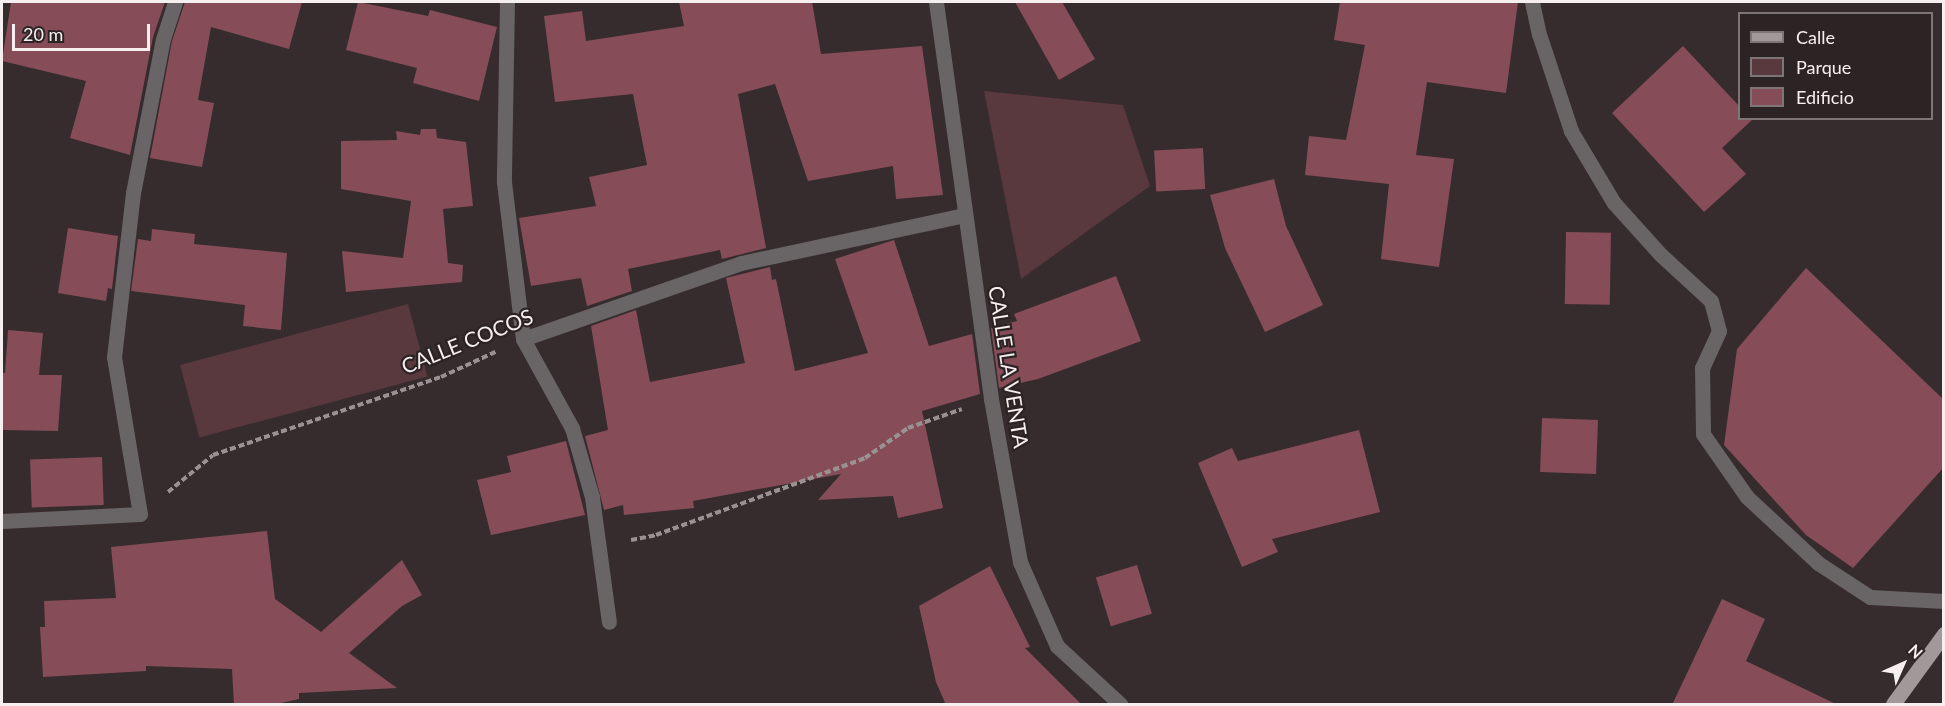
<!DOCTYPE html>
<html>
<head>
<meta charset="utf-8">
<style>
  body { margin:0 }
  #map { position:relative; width:1945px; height:706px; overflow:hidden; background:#362c2e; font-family:Lato,sans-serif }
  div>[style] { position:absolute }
  .green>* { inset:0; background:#59383e; transform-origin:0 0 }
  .building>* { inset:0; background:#864d58; transform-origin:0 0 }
  .path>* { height:4px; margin-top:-2px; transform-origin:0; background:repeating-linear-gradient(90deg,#999192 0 6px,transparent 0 9px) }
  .minor>* { height:15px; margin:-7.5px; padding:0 7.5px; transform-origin:7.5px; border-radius:7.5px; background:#696465 }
  .major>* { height:15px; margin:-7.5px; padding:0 7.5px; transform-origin:7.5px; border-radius:7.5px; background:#a29899 }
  span { translate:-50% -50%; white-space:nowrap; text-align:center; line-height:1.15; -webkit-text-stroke:4.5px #2c2324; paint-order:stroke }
  .street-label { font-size:21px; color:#f6eff0 }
  .frame { position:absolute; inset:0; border:3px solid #f6eff0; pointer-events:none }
  .legend { position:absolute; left:1738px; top:12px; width:195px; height:108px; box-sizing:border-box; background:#2c2324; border:2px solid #7d7576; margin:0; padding:8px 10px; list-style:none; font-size:18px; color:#f6eff0 }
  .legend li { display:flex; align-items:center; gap:12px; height:30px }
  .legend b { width:30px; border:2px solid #7d7576 }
  .north { position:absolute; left:1873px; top:634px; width:60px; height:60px; -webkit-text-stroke:4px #2c2324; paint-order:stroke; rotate:45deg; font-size:16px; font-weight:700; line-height:24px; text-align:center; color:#f6eff0 }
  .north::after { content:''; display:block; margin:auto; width:21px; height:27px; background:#f6eff0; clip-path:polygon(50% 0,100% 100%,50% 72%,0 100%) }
  .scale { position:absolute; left:12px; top:24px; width:138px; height:27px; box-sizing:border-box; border:3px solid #f6eff0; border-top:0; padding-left:8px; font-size:18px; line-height:21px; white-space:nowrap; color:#f6eff0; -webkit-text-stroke:4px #2c2324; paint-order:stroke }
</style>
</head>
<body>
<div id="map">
  <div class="green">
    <i style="clip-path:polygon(984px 91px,1123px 105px,1150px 186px,1021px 279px)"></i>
    <i style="left:408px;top:304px;width:75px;height:236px;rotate:75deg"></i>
  </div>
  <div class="building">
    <i style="clip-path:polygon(11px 2px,165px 2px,153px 37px,130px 155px,70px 138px,86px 81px,2px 61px)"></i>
    <i style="clip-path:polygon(185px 2px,302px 2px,289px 49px,211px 27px,198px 100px,214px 103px,202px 167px,150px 158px,172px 41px)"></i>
    <i style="clip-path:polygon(358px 2px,428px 16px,430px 10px,497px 27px,479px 101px,413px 83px,417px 68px,346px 50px)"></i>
    <i style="clip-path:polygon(679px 2px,812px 2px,821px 54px,922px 46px,943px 195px,896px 199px,893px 166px,808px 181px,775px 84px,738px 94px,766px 248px,722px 259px,720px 250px,628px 269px,632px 291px,587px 306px,581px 278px,531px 286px,519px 218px,596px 206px,589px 177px,647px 165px,633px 94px,555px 102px,544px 16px,582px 11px,586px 41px,684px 26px)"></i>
    <i style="clip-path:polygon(1015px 2px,1062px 2px,1095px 59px,1059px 80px)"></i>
    <i style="clip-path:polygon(1340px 2px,1518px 2px,1506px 93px,1427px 82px,1416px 155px,1454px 159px,1439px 267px,1381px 259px,1389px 184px,1305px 175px,1309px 136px,1346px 140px,1365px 45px,1334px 40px)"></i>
    <i style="clip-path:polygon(1683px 46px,1740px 107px,1740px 118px,1752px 120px,1722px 148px,1746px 174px,1704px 212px,1612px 113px)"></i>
    <i style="clip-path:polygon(421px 129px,436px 129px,437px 138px,466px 142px,473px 206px,443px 209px,448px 263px,463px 265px,462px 282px,346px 292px,342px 251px,403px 258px,411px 201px,341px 189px,341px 141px,397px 140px,396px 131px,420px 135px)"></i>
    <i style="left:1203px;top:148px;width:41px;height:49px;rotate:87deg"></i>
    <i style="clip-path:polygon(1274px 179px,1286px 226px,1323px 305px,1265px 332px,1225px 248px,1210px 195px)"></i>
    <i style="clip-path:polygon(68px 228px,118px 236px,112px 289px,108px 288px,106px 301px,58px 293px)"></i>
    <i style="clip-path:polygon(152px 229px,195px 234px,194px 244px,287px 253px,281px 330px,243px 326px,245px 305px,131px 291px,138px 239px,151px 241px)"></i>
    <i style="left:1566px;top:232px;width:45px;height:72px;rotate:1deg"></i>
    <i style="clip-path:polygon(894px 240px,929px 346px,972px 334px,980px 394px,922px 411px,943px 508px,898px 518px,893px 496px,818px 500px,841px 474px,693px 501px,694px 508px,624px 515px,623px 505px,604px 510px,585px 436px,608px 430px,591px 326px,636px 310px,650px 382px,745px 363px,726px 278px,770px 267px,772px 280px,776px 279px,795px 371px,868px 353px,835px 259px)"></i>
    <i style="clip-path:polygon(1806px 268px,1944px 400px,1944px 467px,1853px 568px,1806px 535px,1724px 445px,1737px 349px)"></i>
    <i style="clip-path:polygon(1116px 276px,1141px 341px,1038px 379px,999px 388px,991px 328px,1017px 321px,1014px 314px)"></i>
    <i style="clip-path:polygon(8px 330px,43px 333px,39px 375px,62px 375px,58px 431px,2px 430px,2px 373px,5px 373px)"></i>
    <i style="left:1542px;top:418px;width:56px;height:54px;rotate:2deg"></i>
    <i style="clip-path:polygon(1359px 430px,1380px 512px,1272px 539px,1278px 552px,1242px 567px,1198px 463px,1232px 448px,1238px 461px)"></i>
    <i style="clip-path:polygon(566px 441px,585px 515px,491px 535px,477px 480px,511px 472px,507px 456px)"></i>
    <i style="left:102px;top:457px;width:48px;height:72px;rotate:88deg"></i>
    <i style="clip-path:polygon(267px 531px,275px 599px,321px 632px,402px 560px,422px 595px,402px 606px,349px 653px,397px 688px,299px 693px,299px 699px,272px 705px,234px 705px,232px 669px,146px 666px,146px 671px,43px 677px,40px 627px,45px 627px,44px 601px,116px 598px,111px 547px)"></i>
    <i style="left:1137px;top:565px;width:51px;height:43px;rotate:73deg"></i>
    <i style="clip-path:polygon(990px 566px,1030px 647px,1025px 648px,1082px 705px,946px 705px,936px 682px,919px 606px)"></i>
    <i style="clip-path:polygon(1722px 599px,1765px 619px,1746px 661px,1838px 705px,1672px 705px)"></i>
  </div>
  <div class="path">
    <i style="left:168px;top:492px;width:58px;rotate:-39.4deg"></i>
    <i style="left:213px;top:455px;width:241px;rotate:-18.9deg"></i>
    <i style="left:441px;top:377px;width:60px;rotate:-24.8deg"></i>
    <i style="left:631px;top:540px;width:25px;rotate:-11deg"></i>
    <i style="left:656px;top:535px;width:223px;rotate:-20.2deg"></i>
    <i style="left:865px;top:458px;width:52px;rotate:-34.9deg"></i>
    <i style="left:908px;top:428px;width:57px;rotate:-19.4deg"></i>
  </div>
  <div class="minor">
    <i style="left:507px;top:2px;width:180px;rotate:91deg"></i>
    <i style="left:504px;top:182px;width:158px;rotate:83.1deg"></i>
    <i style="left:523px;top:339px;width:102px;rotate:61.2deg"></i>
    <i style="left:572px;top:428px;width:72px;rotate:73.8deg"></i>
    <i style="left:592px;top:497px;width:126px;rotate:82.3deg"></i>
    <i style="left:936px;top:2px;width:401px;rotate:82.1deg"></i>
    <i style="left:991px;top:399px;width:166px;rotate:79.9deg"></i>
    <i style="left:1020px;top:562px;width:92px;rotate:66.2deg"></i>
    <i style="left:1057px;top:646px;width:86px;rotate:42.6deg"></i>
    <i style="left:1532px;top:2px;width:33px;rotate:78deg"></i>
    <i style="left:1539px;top:34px;width:102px;rotate:71.7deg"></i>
    <i style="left:1571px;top:131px;width:84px;rotate:59.2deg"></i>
    <i style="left:1614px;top:203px;width:70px;rotate:47.9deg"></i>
    <i style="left:1661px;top:255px;width:68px;rotate:42.6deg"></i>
    <i style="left:1711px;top:301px;width:31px;rotate:75deg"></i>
    <i style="left:1719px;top:331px;width:41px;rotate:114.7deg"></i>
    <i style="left:1702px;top:368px;width:66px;rotate:89.1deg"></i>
    <i style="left:1703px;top:434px;width:77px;rotate:55.1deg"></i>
    <i style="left:1747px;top:497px;width:97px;rotate:42.9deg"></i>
    <i style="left:1818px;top:563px;width:62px;rotate:33.2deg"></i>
    <i style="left:1870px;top:597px;width:74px;rotate:3.1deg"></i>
    <i style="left:523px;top:339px;width:231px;rotate:-19.2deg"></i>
    <i style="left:741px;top:263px;width:228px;rotate:-12.1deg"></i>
    <i style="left:2px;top:521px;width:138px;rotate:-2.9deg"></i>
    <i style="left:140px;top:514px;width:159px;rotate:-99.4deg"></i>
    <i style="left:114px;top:357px;width:165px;rotate:-83.4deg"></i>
    <i style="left:133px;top:193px;width:157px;rotate:-79deg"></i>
    <i style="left:163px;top:39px;width:39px;rotate:-72deg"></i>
  </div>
  <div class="major">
    <i style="left:1893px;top:704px;width:87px;rotate:-53.9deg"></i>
  </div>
  <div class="street-label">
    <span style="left:467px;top:341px;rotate:-22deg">CALLE COCOS</span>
    <span style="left:1009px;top:367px;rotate:81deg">CALLE LA VENTA</span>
  </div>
  <div class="frame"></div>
  <ul class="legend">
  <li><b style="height:8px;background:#a29899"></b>Calle</li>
  <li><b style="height:16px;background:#59383e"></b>Parque</li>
  <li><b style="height:16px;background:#864d58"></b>Edificio</li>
  </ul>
  <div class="north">N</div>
  <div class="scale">20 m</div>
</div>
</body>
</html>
